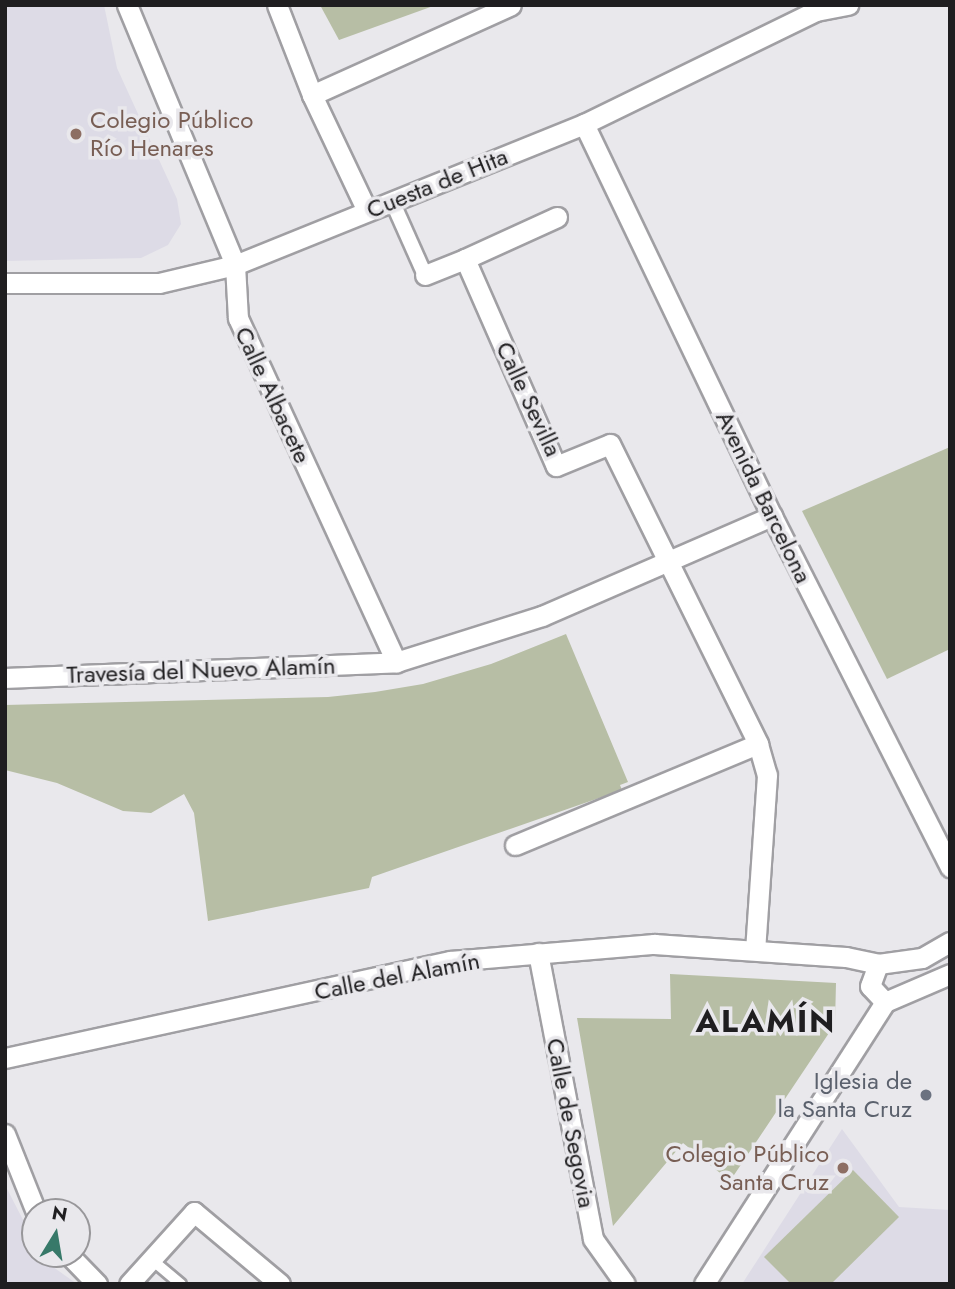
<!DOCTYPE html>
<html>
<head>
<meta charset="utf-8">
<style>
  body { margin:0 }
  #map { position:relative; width:955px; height:1289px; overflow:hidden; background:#e9e8ec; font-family:Jost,sans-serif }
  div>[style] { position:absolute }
  .built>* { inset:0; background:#dddbe6 }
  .green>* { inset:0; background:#b7bea5 }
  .roads { filter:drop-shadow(2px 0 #a09fa3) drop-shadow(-2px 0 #a09fa3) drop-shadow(0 2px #a09fa3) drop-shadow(0 -2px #a09fa3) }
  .service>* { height:10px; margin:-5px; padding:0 5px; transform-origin:5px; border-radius:5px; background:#fff }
  .pedestrian>* { height:14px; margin:-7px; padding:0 7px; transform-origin:7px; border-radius:7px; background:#fff }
  .minor>* { height:19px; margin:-9.5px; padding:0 9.5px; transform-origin:9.5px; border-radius:9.5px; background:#fff }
  .dots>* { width:19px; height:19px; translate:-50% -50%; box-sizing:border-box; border:4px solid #e9e8ec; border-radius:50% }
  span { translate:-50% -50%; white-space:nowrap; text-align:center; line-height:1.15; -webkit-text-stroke:7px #e9e8ec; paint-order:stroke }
  .education-label { font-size:24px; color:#785e54 }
  .left { translate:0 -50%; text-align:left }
  .right { translate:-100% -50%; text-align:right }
  .street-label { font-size:24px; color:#1f1e20 }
  .worship-label { font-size:24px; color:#5b616d }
  .district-label { font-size:32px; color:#1f1e20; font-weight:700; letter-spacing:2px }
  .frame { position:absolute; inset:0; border:7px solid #1f1e20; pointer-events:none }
  .north { position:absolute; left:21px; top:1198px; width:70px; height:70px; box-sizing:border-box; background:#e9e8ec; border:2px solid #98979a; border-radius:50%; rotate:11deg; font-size:19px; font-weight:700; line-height:28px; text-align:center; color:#1f1e20 }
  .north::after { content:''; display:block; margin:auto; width:24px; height:32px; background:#377969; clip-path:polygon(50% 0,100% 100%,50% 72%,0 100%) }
</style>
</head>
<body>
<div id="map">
  <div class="built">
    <i style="clip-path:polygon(5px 5px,104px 5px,117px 68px,177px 199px,181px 224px,168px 245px,141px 258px,5px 261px)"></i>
    <i style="clip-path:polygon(842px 1129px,899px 1207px,950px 1210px,950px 1284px,742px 1284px)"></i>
    <i style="clip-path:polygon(5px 1185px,35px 1243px,35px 1254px,77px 1284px,5px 1284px)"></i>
  </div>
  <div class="green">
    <i style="clip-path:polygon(320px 5px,436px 5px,339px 40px)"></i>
    <i style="clip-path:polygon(950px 447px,950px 649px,887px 679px,802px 511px)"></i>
    <i style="clip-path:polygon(566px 634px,628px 782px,620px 785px,622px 790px,372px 877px,369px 888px,208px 921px,194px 813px,184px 794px,151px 813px,123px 811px,57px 783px,5px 770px,5px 705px,328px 697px,375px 692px,423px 684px,491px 664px)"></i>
    <i style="clip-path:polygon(670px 974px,836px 983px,835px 1024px,730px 1181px,683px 1143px,613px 1226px,577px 1018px,671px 1019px)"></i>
    <i style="clip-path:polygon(853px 1170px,899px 1217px,831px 1284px,791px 1284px,764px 1257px)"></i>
  </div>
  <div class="roads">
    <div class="service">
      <i style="left:151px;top:1259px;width:39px;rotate:40deg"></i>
    </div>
    <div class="pedestrian">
      <i style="left:392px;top:201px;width:81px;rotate:66deg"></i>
    </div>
    <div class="minor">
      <i style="left:127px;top:5px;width:282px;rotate:67.4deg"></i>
      <i style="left:235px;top:265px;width:53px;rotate:86.8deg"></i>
      <i style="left:238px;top:318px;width:379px;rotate:65.3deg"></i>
      <i style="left:277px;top:5px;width:97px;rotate:68.7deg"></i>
      <i style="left:312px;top:95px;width:128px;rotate:64.6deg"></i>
      <i style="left:312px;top:95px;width:218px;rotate:-24.3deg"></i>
      <i style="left:584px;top:124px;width:435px;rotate:64.4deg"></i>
      <i style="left:772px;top:516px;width:394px;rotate:63.1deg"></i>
      <i style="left:557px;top:217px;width:101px;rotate:155.5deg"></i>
      <i style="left:465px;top:259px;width:226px;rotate:66.3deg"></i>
      <i style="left:556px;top:466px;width:58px;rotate:-22.2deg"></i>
      <i style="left:610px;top:444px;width:335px;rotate:63.7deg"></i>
      <i style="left:758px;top:744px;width:32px;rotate:74deg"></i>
      <i style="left:767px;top:775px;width:174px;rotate:93.9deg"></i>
      <i style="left:425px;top:275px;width:43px;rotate:-21.8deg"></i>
      <i style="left:5px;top:283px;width:154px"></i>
      <i style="left:159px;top:283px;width:78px;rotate:-13.3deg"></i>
      <i style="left:235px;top:265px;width:376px;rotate:-22deg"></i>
      <i style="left:584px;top:124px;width:258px;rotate:-26deg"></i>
      <i style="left:816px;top:11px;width:33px;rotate:-11deg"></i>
      <i style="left:5px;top:678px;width:391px;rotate:-2.3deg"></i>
      <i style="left:396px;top:662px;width:153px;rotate:-17.5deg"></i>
      <i style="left:542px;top:616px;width:251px;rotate:-23.5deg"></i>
      <i style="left:515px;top:845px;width:263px;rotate:-22.6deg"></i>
      <i style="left:538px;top:953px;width:291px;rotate:79.1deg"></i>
      <i style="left:593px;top:1239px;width:55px;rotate:54.6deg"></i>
      <i style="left:885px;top:1002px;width:22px;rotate:-133deg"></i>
      <i style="left:870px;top:986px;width:23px;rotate:-70deg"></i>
      <i style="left:878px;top:964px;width:44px;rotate:-7.8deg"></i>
      <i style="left:922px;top:958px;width:32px;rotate:-30deg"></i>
      <i style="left:885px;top:1002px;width:71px;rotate:-23.3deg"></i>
      <i style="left:5px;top:1058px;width:455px;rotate:-12.3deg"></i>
      <i style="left:450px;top:961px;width:205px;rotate:-4.8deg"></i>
      <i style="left:654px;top:944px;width:192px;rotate:3.9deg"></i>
      <i style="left:846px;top:957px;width:33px;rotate:12deg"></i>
      <i style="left:5px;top:1134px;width:84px;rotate:68.3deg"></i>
      <i style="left:68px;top:1254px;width:42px;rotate:46deg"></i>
      <i style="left:129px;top:1284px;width:97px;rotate:-47.9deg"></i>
      <i style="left:194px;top:1212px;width:112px;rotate:39.9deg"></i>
      <i style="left:704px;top:1284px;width:335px;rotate:-57.3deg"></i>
    </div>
  </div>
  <div class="dots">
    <i style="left:76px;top:134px;background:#8d6e63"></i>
    <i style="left:926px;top:1095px;background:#6b7280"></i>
    <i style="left:843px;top:1168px;background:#8d6e63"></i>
  </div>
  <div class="education-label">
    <span class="left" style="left:90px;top:134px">Colegio Público<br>Río Henares</span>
    <span class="right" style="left:829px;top:1168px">Colegio Público<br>Santa Cruz</span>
  </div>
  <div class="street-label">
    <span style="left:437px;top:183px;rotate:-22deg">Cuesta de Hita</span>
    <span style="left:273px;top:395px;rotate:65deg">Calle Albacete</span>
    <span style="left:529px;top:399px;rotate:65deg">Calle Sevilla</span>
    <span style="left:764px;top:497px;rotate:64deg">Avenida Barcelona</span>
    <span style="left:201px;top:670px;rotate:-2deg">Travesía del Nuevo Alamín</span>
    <span style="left:397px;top:976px;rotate:-11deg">Calle del Alamín</span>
    <span style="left:571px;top:1123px;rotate:79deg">Calle de Segovia</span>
  </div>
  <div class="worship-label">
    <span class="right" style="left:912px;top:1095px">Iglesia de<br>la Santa Cruz</span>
  </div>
  <div class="district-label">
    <span style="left:766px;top:1021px">ALAMÍN</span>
  </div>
  <div class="frame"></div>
  <div class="north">N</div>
</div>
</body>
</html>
